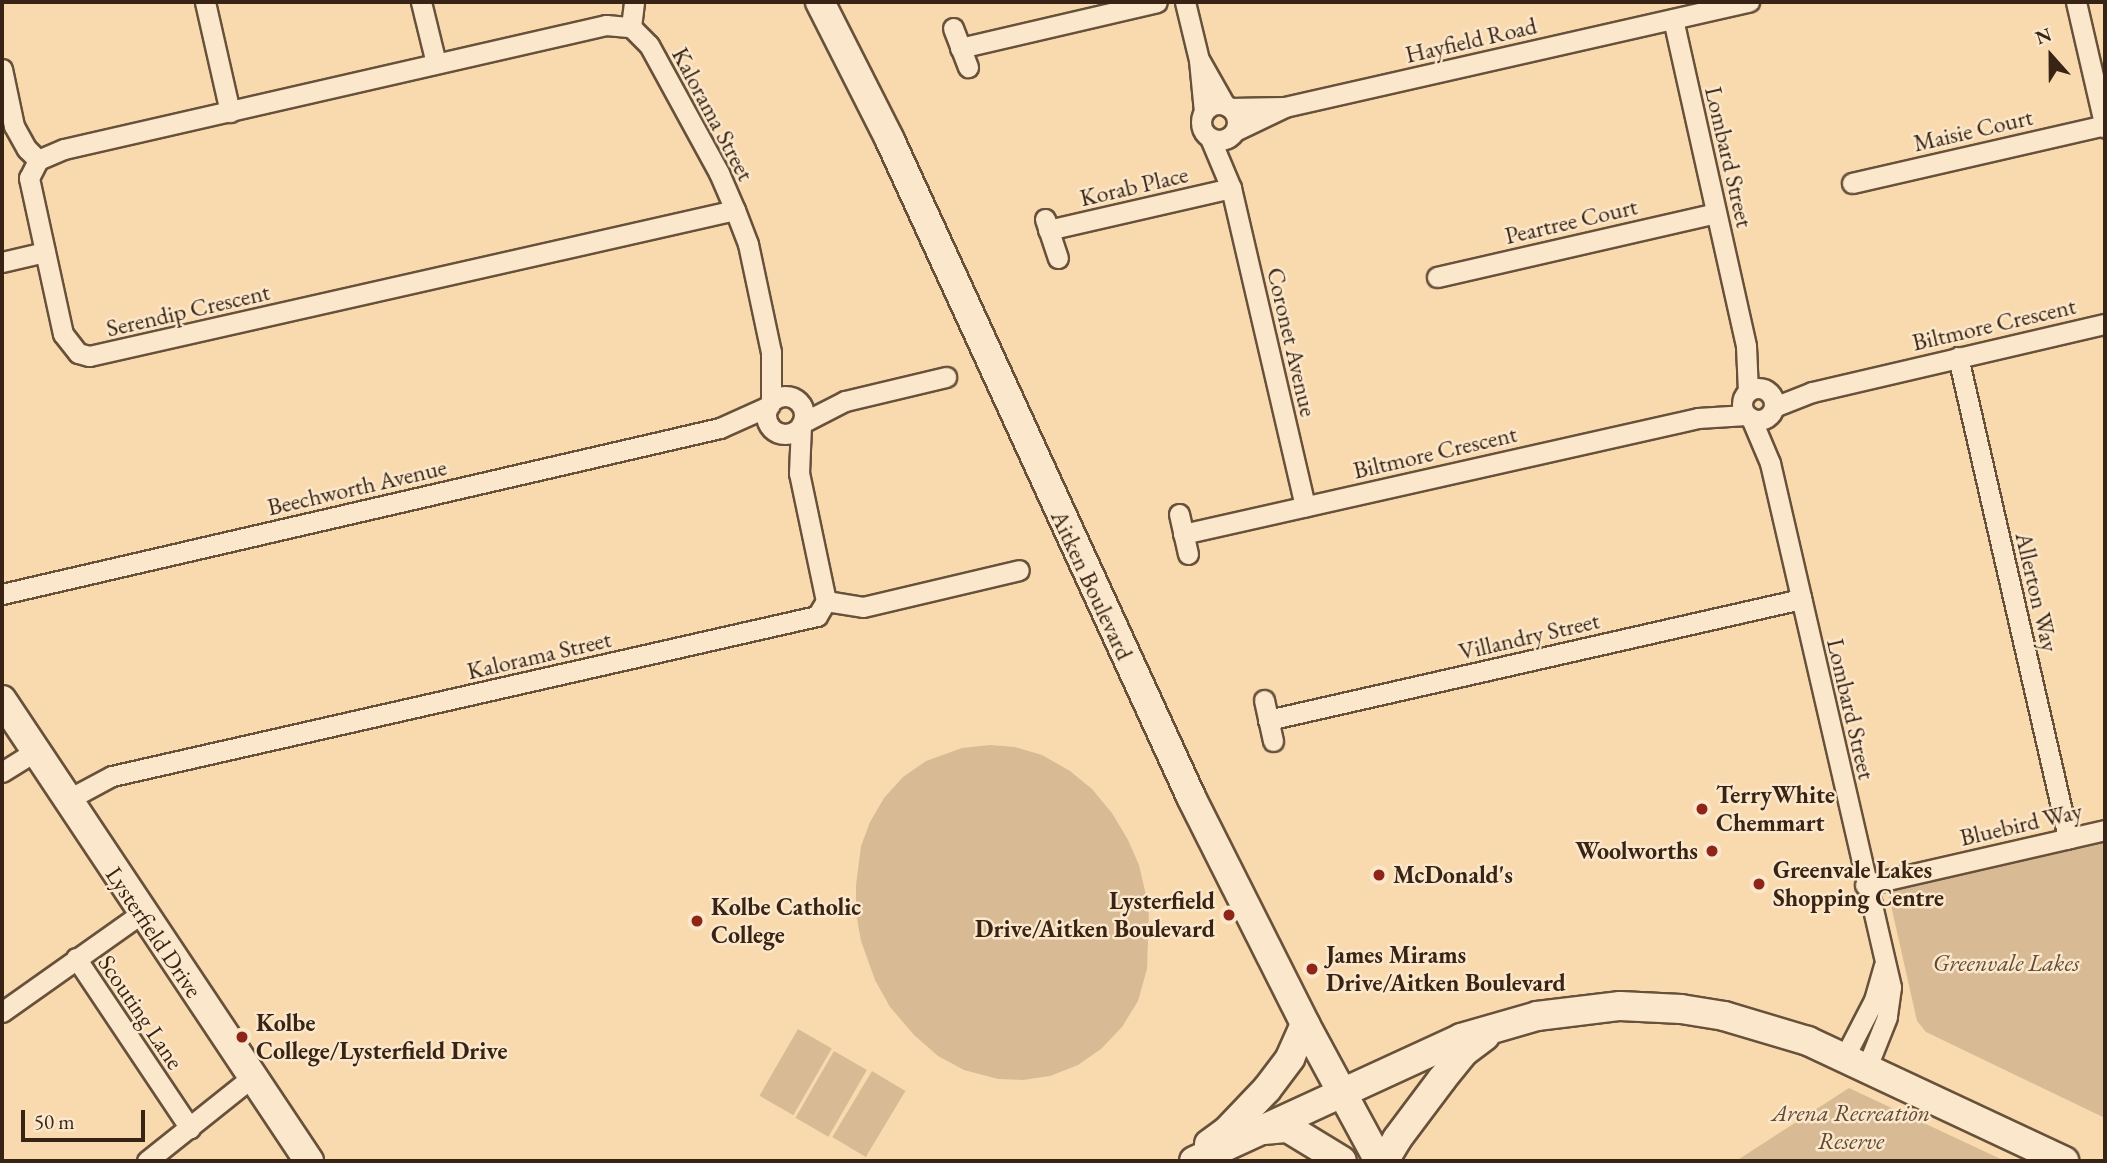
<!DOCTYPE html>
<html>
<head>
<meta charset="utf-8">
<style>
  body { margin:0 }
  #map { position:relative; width:2107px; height:1163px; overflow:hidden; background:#f9daaf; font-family:"EB Garamond",serif }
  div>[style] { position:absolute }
  .green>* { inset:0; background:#d8bb95; transform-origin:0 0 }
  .roads { filter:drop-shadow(2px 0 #68513b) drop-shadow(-2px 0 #68513b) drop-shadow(0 2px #68513b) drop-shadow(0 -2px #68513b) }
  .street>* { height:19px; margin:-9.5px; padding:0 9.5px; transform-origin:9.5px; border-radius:9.5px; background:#fbe7cb }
  .street>.ring { margin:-9.5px; padding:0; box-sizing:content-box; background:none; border:19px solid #fbe7cb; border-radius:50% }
  .secondary>* { height:28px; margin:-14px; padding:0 14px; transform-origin:14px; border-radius:14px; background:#fbe7cb }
  .dots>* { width:19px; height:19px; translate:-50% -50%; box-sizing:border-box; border:4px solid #fbe7cb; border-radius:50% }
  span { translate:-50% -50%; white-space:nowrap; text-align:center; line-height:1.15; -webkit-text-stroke:5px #fbe7cb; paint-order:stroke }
  .street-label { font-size:24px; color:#382314 }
  .poi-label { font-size:24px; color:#382314; font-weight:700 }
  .left { translate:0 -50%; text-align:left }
  .right { translate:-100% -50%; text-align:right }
  .park-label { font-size:24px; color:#604934; font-style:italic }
  .frame { position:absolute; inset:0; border:4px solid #382314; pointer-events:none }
  .north { position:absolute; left:2016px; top:21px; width:70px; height:70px; -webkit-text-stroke:5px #fbe7cb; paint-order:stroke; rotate:339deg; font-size:19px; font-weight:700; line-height:28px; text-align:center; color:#382314 }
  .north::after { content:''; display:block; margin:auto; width:24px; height:32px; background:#382314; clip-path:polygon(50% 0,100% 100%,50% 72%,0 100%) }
  .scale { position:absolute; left:21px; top:1110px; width:124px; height:32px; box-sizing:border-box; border:4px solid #382314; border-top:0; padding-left:9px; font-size:21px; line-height:24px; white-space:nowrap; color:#382314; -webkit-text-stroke:5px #fbe7cb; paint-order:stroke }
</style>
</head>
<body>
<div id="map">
  <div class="green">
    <i style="clip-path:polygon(990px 745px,1015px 747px,1042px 755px,1070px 771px,1092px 789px,1112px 813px,1128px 840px,1139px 865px,1149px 908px,1147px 969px,1138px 1001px,1122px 1027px,1101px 1049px,1078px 1065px,1050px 1076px,1023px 1080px,998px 1079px,964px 1070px,938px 1056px,914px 1035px,890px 1007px,875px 980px,861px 941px,856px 913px,856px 885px,861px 846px,870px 822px,884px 798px,903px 777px,926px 761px,962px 748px)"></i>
    <i style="clip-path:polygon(2105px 840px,2105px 1118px,1926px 1032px,1917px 1021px,1888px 892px)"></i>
    <i style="left:798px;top:1029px;width:39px;height:77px;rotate:30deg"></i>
    <i style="left:834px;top:1051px;width:38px;height:77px;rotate:30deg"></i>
    <i style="left:872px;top:1071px;width:39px;height:77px;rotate:31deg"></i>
    <i style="clip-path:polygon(1849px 1088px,2005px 1161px,1736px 1161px)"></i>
  </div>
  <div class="roads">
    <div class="street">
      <i style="left:205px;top:2px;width:113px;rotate:77.2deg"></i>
      <i style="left:421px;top:2px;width:63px;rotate:76.2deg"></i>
      <i style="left:1185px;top:2px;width:60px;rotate:76.4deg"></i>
      <i style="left:1199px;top:60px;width:52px;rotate:84.5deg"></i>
      <i style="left:2076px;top:2px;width:129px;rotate:77deg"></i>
      <i style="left:1673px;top:19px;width:335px;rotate:77.4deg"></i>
      <i style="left:1746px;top:346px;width:45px;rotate:87.5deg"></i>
      <i style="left:631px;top:27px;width:25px;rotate:-83deg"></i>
      <i style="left:953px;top:28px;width:42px;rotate:69deg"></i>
      <i style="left:960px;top:48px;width:202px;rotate:-13.1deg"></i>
      <i style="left:1200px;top:61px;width:51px;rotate:60.4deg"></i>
      <i style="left:2px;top:69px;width:58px;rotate:78.1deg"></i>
      <i style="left:14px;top:126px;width:26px;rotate:61deg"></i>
      <i style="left:27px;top:149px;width:16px;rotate:45deg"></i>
      <i class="ring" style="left:1201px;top:104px;width:17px;height:17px"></i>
      <i style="left:1230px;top:108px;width:54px;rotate:-1.1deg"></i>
      <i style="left:1235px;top:131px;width:55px;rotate:-25.6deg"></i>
      <i style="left:1285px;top:107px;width:476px;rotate:-12.8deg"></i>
      <i style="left:1210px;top:138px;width:54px;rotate:67.2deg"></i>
      <i style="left:1231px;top:188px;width:327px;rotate:76.9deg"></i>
      <i style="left:1852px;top:183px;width:260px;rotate:-12.9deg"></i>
      <i style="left:735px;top:210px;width:662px;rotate:167.26deg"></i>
      <i style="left:89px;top:356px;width:11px;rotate:-165deg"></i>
      <i style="left:78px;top:353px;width:24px;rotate:-128deg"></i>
      <i style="left:63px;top:334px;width:160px;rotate:-102.3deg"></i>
      <i style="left:29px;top:178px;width:20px;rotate:-63deg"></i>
      <i style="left:38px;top:160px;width:28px;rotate:-23deg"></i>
      <i style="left:64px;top:149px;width:556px;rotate:-12.89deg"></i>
      <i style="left:606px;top:25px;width:25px;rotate:5deg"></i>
      <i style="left:631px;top:27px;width:25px;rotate:45deg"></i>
      <i style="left:649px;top:45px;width:146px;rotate:61.3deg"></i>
      <i style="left:719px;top:173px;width:40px;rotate:66.6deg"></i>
      <i style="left:735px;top:210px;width:36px;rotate:69deg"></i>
      <i style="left:748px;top:244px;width:110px;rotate:78deg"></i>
      <i style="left:771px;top:352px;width:50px;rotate:90deg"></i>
      <i style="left:1045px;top:219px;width:41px;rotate:71.6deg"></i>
      <i style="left:1048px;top:230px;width:188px;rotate:-12.9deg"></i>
      <i style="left:2px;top:262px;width:44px;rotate:-13.1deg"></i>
      <i style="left:1437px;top:277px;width:286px;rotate:-12.9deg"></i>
      <i style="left:1958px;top:357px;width:494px;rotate:77.1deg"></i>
      <i class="ring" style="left:1742px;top:388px;width:13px;height:13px"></i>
      <i class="ring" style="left:766px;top:396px;width:19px;height:19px"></i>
      <i style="left:1774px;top:407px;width:41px;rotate:-21.5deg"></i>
      <i style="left:1812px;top:392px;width:301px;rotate:-13.1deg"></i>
      <i style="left:1751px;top:418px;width:49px;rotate:67.1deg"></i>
      <i style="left:1770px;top:463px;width:538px;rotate:77deg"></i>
      <i style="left:1891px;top:987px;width:30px;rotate:98deg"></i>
      <i style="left:1887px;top:1017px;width:54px;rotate:111.8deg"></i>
      <i style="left:802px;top:423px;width:48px;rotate:-27.1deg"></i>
      <i style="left:845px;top:401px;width:104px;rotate:-13.4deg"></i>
      <i style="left:1179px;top:514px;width:41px;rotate:77.3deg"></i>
      <i style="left:1183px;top:534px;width:528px;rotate:-12.69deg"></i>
      <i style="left:1698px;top:418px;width:48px;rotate:-3.6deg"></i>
      <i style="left:2px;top:594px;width:737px;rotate:-13.02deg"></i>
      <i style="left:720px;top:428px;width:54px;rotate:-24.2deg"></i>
      <i style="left:826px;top:601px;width:37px;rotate:9deg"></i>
      <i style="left:863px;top:607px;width:160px;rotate:-13.3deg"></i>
      <i style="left:1264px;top:700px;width:42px;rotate:77.6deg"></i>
      <i style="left:1268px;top:720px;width:547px;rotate:-12.79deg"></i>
      <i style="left:2px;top:772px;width:39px;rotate:-32deg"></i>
      <i style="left:67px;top:800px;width:51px;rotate:-28.1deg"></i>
      <i style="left:112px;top:776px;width:723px;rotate:-12.79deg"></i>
      <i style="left:817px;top:616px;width:17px;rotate:-59deg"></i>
      <i style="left:826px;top:601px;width:131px;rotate:-101.9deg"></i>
      <i style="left:799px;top:473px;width:47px;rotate:-87.6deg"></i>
      <i style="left:1865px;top:885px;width:246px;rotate:-12.9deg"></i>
      <i style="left:76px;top:958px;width:205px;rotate:56.2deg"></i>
      <i style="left:2px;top:1012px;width:171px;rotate:-35.3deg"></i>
      <i style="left:1845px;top:1056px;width:63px;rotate:-62.6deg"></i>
      <i style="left:1874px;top:1000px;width:35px;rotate:-74deg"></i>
      <i style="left:147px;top:1161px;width:133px;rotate:-38.6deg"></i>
    </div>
    <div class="secondary">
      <i style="left:820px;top:2px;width:153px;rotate:63.1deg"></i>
      <i style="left:889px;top:138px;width:727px;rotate:65.37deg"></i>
      <i style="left:1192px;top:799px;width:252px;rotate:63.3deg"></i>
      <i style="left:1305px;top:1024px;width:156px;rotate:61.6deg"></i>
      <i style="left:2px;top:700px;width:554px;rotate:56.34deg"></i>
      <i style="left:1264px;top:1130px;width:24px;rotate:-5deg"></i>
      <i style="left:1288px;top:1128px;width:63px;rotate:31.4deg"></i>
      <i style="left:1209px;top:1144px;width:22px;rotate:-36deg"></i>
      <i style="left:1227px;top:1131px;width:58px;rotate:-46.4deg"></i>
      <i style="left:1267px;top:1089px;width:39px;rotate:-53deg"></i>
      <i style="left:1290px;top:1058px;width:37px;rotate:-66deg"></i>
      <i style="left:1194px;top:1161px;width:294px;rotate:-24.7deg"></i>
      <i style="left:1461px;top:1038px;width:79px;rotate:-16.1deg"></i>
      <i style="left:1537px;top:1016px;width:84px;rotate:-6.9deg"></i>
      <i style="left:1620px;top:1006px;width:61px;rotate:2.8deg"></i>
      <i style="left:1681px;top:1009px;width:44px;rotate:9.2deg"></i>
      <i style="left:1724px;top:1016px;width:88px;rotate:16.6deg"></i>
      <i style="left:1808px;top:1041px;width:283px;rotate:25.1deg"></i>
      <i style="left:1384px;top:1161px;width:26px;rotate:-59deg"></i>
      <i style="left:1397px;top:1139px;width:75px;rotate:-53.1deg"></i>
      <i style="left:1442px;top:1079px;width:36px;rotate:-51deg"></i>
      <i style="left:1465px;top:1051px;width:25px;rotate:-37deg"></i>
    </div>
  </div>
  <div class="dots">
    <i style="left:1702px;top:809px;background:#8f2418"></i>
    <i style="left:1712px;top:851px;background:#8f2418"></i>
    <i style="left:1379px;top:875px;background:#8f2418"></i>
    <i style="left:1759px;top:884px;background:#8f2418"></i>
    <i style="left:1229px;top:915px;background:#8f2418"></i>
    <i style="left:697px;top:921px;background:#8f2418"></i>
    <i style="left:1312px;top:969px;background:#8f2418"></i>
    <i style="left:242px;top:1037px;background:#8f2418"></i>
  </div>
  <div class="street-label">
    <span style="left:1471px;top:40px;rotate:-13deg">Hayfield Road</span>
    <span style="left:713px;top:114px;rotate:62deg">Kalorama Street</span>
    <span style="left:1973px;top:130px;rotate:-13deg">Maisie Court</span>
    <span style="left:1729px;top:157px;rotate:77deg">Lombard Street</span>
    <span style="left:1134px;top:186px;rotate:-13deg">Korab Place</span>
    <span style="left:1571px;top:221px;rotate:-13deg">Peartree Court</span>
    <span style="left:188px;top:310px;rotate:-13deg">Serendip Crescent</span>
    <span style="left:1994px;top:324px;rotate:-13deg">Biltmore Crescent</span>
    <span style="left:1292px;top:342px;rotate:77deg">Coronet Avenue</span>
    <span style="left:1435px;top:452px;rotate:-13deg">Biltmore Crescent</span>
    <span style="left:357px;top:487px;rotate:-13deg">Beechworth Avenue</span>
    <span style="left:1092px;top:585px;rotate:65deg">Aitken Boulevard</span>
    <span style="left:2037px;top:592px;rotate:77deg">Allerton Way</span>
    <span style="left:1529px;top:636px;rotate:-13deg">Villandry Street</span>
    <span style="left:539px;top:655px;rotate:-13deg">Kalorama Street</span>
    <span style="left:1851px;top:709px;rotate:77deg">Lombard Street</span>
    <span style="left:2021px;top:824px;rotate:-13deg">Bluebird Way</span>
    <span style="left:154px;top:932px;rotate:56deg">Lysterfield Drive</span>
    <span style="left:141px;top:1012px;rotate:56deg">Scouting Lane</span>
  </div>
  <div class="poi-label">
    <span class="left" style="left:1716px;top:809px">TerryWhite<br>Chemmart</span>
    <span class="right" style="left:1698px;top:851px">Woolworths</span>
    <span class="left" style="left:1773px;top:884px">Greenvale Lakes<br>Shopping Centre</span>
    <span class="left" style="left:1393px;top:875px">McDonald's</span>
    <span class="right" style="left:1215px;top:915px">Lysterfield<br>Drive/Aitken Boulevard</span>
    <span class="left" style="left:711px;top:921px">Kolbe Catholic<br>College</span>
    <span class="left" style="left:1326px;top:969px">James Mirams<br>Drive/Aitken Boulevard</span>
    <span class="left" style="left:256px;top:1037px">Kolbe<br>College/Lysterfield Drive</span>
  </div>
  <div class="park-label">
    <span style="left:2006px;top:963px">Greenvale Lakes</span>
    <span style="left:1851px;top:1127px">Arena Recreation<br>Reserve</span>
  </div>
  <div class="frame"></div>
  <div class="north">N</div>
  <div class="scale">50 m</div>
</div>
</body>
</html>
